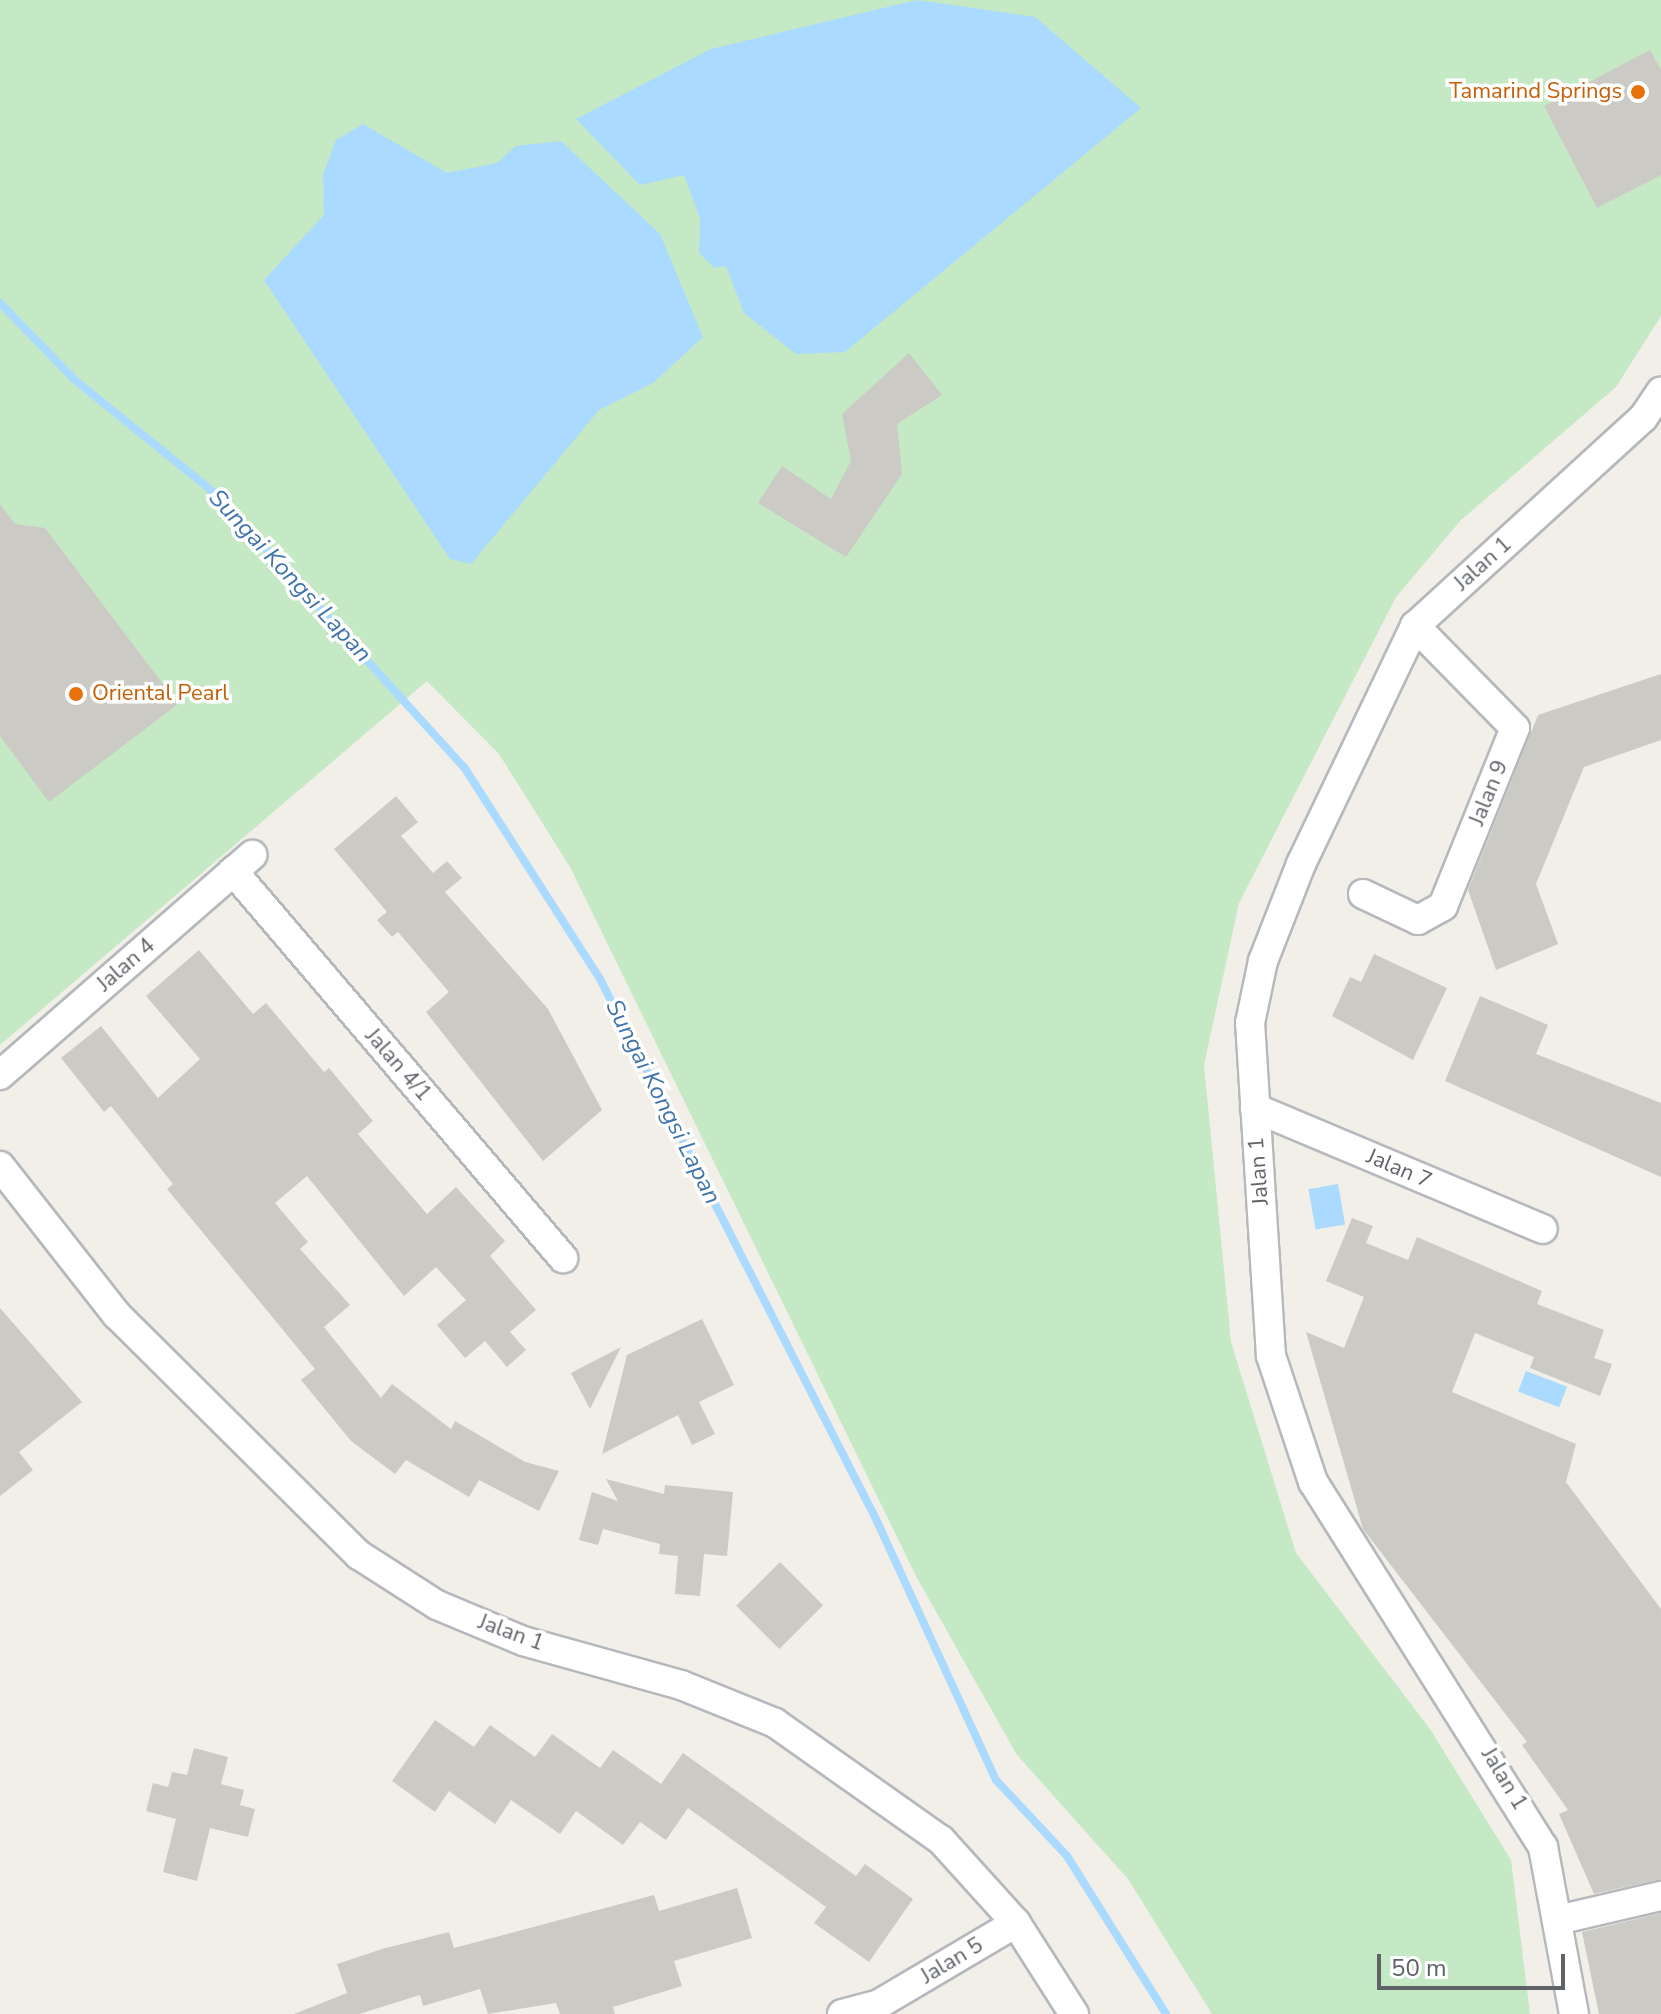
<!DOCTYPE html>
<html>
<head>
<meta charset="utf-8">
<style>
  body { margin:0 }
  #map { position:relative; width:1661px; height:2014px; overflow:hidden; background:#f1efe8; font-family:"Nunito Sans",sans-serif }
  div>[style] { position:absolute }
  .green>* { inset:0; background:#c5e8c5 }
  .water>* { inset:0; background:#aadaff; transform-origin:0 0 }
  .stream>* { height:8px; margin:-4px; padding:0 4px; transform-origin:4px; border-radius:4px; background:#aadaff }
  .building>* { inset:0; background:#cccac5; transform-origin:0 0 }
  .roads { filter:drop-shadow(2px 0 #b5b8bc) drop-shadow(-2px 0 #b5b8bc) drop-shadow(0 2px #b5b8bc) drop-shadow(0 -2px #b5b8bc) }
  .minor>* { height:28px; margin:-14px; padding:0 14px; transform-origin:14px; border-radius:14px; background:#fff }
  .dots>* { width:22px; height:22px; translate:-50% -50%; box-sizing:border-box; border:4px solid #fff; border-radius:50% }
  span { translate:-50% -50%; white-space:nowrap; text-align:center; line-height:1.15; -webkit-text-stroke:7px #fff; paint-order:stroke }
  .food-label { font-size:22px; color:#c56008 }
  .right { translate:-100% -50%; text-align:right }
  .left { translate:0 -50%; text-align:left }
  .street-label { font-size:22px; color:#5f6368 }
  .water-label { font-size:24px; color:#4174aa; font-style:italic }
  .scale { position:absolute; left:1377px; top:1954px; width:188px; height:36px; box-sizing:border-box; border:4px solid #5f6368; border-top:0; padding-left:10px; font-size:24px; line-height:28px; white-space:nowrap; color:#5f6368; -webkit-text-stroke:6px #fff; paint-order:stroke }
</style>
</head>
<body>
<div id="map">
  <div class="green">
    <i style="clip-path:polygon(0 0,1661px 0,1661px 316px,1616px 387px,1461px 520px,1396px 597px,1239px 903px,1204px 1065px,1231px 1342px,1296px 1553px,1430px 1729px,1511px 1860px,1530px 2014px,1212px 2014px,1128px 1879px,1017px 1755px,917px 1578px,570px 867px,499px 754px,427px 681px,0 1045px)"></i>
  </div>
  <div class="water">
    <i style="clip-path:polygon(917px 0,1035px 17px,1141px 108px,845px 352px,796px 354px,744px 313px,726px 266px,714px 268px,699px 253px,700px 218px,684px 175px,640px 185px,576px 119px,711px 49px)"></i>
    <i style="clip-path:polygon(363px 124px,447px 173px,497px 163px,516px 146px,561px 141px,660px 234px,703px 337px,653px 383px,599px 410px,471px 564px,450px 559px,264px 280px,324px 215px,323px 175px,336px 140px)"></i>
    <i style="left:1338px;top:1184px;width:41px;height:30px;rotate:80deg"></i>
    <i style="left:1526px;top:1371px;width:44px;height:22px;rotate:21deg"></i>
  </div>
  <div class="stream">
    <i style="left:0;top:303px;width:107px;rotate:45.8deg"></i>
    <i style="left:75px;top:380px;width:183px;rotate:39deg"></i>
    <i style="left:217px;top:495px;width:367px;rotate:47.8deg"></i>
    <i style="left:464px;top:767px;width:252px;rotate:57.3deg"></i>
    <i style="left:600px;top:979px;width:604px;rotate:62.93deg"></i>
    <i style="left:875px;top:1517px;width:289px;rotate:65.3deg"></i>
    <i style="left:996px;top:1780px;width:104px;rotate:46.9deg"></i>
    <i style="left:1067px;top:1856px;width:186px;rotate:57.9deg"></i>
  </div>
  <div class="building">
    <i style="clip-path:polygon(1650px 50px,1661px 70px,1661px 175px,1597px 208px,1544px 106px)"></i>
    <i style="clip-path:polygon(909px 353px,942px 395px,897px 424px,902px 474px,846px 557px,758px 503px,782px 466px,831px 499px,851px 461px,842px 414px)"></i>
    <i style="clip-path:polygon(0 504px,15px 524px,45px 528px,178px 704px,49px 802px,0 736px)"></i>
    <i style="clip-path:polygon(1661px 674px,1661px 740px,1584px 767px,1536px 884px,1558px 944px,1496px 970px,1468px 890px,1538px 715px)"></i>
    <i style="clip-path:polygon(396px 796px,418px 822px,401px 836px,433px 873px,447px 861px,462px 878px,445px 892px,548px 1009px,602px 1110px,543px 1161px,426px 1012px,449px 992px,398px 932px,392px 937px,377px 920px,387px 912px,334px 849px)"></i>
    <i style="clip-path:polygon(199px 950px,253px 1014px,266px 1003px,324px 1072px,329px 1068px,373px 1121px,358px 1134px,427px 1214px,456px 1187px,505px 1241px,490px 1256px,536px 1310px,510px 1332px,526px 1350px,507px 1367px,485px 1341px,465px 1358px,437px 1325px,466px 1300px,436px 1267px,404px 1296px,307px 1176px,275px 1203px,308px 1242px,300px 1249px,350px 1305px,324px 1327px,381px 1398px,392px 1384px,451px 1429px,455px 1421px,525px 1462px,559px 1471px,539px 1511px,479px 1480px,469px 1497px,406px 1460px,395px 1474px,351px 1441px,301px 1380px,315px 1369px,167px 1189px,173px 1184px,111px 1106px,104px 1112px,61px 1058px,101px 1026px,158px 1098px,200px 1059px,146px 996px)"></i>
    <i style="clip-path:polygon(1374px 954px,1447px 988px,1413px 1060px,1332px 1016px,1350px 977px,1361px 982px)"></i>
    <i style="clip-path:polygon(1480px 996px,1548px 1025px,1536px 1054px,1661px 1103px,1661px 1177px,1445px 1081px)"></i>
    <i style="clip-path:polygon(1352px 1218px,1373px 1226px,1366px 1243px,1408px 1260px,1417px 1237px,1542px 1291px,1537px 1304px,1604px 1330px,1594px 1358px,1612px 1364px,1600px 1396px,1530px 1368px,1534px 1357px,1475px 1333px,1452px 1392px,1576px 1444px,1566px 1482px,1661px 1609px,1661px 1879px,1594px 1894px,1559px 1814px,1568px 1810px,1522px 1745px,1527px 1742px,1363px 1529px,1306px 1332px,1344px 1348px,1364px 1297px,1326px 1281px)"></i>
    <i style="clip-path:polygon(0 1308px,82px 1402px,19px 1452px,33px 1470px,0 1496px)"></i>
    <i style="clip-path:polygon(702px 1319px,734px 1385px,699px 1402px,715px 1434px,692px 1445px,678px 1415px,602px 1454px,627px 1355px)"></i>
    <i style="clip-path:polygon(621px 1347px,590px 1409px,571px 1373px)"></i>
    <i style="clip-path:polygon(606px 1479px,664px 1494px,665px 1485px,733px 1492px,727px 1556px,704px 1554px,700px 1596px,675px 1594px,678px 1556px,659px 1554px,660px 1544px,603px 1529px,598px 1545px,579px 1540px,592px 1492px,618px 1501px)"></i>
    <i style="left:780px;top:1562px;width:61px;height:62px;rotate:45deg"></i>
    <i style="clip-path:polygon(435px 1720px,474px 1747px,490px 1725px,535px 1757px,552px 1734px,600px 1768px,613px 1750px,661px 1784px,683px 1753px,856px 1876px,865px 1864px,913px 1899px,869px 1962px,814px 1923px,826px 1907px,688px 1808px,666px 1840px,640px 1822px,623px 1845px,576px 1811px,560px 1834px,511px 1800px,495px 1824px,449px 1791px,435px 1812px,392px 1781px)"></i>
    <i style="clip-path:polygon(194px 1748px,228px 1757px,221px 1784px,244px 1790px,240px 1805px,255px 1809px,248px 1837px,210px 1828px,197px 1881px,163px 1872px,176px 1819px,146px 1811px,153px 1783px,168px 1787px,172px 1772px,187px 1775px)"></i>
    <i style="clip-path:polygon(737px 1888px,752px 1938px,674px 1961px,682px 1986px,613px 2007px,615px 2014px,560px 2014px,556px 2003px,488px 2014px,480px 1989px,423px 2006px,420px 1995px,359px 2014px,294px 2014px,347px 1993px,337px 1964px,382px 1949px,449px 1932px,454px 1948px,654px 1895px,659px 1911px)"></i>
    <i style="clip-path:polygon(1661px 1913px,1661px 2014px,1599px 2014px,1582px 1932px)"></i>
  </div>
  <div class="roads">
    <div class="minor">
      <i style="left:233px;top:871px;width:509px;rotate:49.55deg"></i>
      <i style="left:1363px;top:894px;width:61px;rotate:25.3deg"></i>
      <i style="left:1418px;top:920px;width:29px;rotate:-29deg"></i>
      <i style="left:1443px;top:906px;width:192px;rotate:-68deg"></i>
      <i style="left:1515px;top:728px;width:143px;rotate:-134.4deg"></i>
      <i style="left:0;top:1075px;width:335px;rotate:-41.1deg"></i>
      <i style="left:1255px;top:1108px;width:312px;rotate:22.8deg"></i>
      <i style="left:0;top:1166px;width:189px;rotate:51.9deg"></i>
      <i style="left:117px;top:1315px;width:341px;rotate:44.8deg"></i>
      <i style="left:359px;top:1555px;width:93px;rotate:32.7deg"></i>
      <i style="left:437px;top:1605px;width:93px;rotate:22.7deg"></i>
      <i style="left:523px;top:1641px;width:164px;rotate:15.6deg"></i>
      <i style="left:681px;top:1685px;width:101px;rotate:22deg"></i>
      <i style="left:775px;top:1723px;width:203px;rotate:35.2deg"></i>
      <i style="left:941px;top:1840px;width:112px;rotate:47.9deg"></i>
      <i style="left:1016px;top:1923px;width:108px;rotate:57.5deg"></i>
      <i style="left:1562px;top:1919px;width:102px;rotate:-13.1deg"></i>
      <i style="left:842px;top:2014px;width:38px;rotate:-15deg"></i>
      <i style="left:879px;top:2004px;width:159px;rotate:-30.6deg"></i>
      <i style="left:1574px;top:2014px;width:170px;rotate:-100.5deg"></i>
      <i style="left:1543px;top:1847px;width:431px;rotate:-122.2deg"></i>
      <i style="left:1313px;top:1482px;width:133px;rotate:-108.4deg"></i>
      <i style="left:1271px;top:1356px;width:334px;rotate:-93.6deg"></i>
      <i style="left:1250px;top:1023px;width:63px;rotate:-78.2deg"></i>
      <i style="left:1263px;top:961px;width:104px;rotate:-68.6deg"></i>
      <i style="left:1301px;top:864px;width:264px;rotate:-64.4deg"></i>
      <i style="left:1415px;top:626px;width:309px;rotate:-42.4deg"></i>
      <i style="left:1643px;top:418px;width:32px;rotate:-56deg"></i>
    </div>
  </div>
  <div class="dots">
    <i style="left:1638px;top:92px;background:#e8710a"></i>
    <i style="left:76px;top:694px;background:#e8710a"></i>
  </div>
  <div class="food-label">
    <span class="right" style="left:1622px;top:92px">Tamarind Springs</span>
    <span class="left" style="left:92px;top:694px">Oriental Pearl</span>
  </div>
  <div class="street-label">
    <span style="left:1483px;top:564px;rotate:-42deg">Jalan 1</span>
    <span style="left:1489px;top:793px;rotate:-68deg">Jalan 9</span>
    <span style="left:126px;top:965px;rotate:-41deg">Jalan 4</span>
    <span style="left:398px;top:1065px;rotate:49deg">Jalan 4/1</span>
    <span style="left:1399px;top:1169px;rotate:23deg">Jalan 7</span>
    <span style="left:1259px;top:1171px;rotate:-94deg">Jalan 1</span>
    <span style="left:511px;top:1633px;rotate:20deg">Jalan 1</span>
    <span style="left:1504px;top:1779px;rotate:59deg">Jalan 1</span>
    <span style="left:952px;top:1961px;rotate:-31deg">Jalan 5</span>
  </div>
  <div class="water-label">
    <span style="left:290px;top:576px;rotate:47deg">Sungai Kongsi Lapan</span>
    <span style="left:663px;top:1102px;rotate:63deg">Sungai Kongsi Lapan</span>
  </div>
  <div class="scale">50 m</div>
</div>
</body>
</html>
